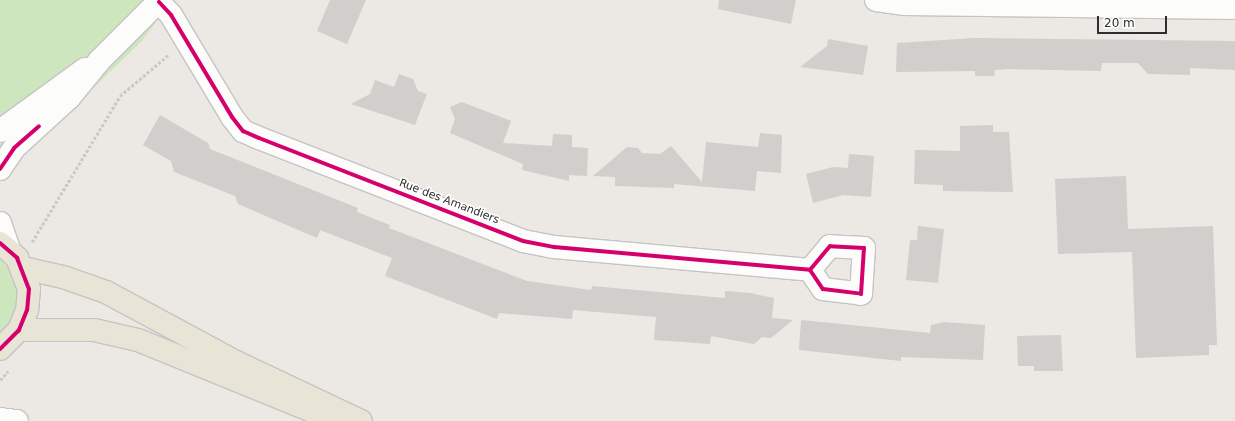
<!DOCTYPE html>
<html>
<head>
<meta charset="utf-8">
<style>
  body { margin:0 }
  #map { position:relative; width:1235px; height:421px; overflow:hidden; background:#ece8e4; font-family:"DejaVu Sans",sans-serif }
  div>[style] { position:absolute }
  .green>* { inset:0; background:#cee6be }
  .building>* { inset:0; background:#d1cecb }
  .path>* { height:2.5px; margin-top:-1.25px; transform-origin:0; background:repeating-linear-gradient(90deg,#c9c9c8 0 3px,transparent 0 5px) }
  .roads { filter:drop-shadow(1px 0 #c5c4c5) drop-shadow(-1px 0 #c5c4c5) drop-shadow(0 1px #c5c4c5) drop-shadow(0 -1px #c5c4c5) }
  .street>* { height:22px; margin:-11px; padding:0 11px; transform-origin:11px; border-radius:11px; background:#fcfcfb }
  .secondary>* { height:22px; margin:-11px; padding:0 11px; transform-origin:11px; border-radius:11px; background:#fcfcfb }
  .primary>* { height:22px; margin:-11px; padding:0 11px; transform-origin:11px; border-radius:11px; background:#e8e4d6 }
  .cycleway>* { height:4px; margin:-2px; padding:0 2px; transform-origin:2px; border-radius:2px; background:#d6006c }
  span { translate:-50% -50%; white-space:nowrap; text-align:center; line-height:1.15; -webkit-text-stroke:3px #fff; paint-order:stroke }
  .street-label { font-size:11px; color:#2e2e2e }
  .scale { position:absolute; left:1097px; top:16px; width:70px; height:18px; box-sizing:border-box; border:2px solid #2e2e2e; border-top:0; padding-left:5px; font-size:12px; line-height:14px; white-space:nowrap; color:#2e2e2e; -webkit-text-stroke:3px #fff; paint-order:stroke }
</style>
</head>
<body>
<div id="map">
  <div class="green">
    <i style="clip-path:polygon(0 0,172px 0,142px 41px,19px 160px,0 159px)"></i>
    <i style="clip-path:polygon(0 257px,14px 277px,18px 294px,16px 313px,0 335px)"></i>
  </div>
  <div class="building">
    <i style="clip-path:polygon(330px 0,366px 0,347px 44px,317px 31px)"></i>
    <i style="clip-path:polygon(719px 0,796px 0,791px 24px,718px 9px)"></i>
    <i style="clip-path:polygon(975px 38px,1235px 41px,1235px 70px,1190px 68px,1190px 75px,1148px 74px,1138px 63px,1102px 63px,1101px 71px,1008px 69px,995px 70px,994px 76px,975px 76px,975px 71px,896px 72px,897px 43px)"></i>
    <i style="clip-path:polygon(828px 39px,868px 46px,863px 75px,800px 67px,827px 46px)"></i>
    <i style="clip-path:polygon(399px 74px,413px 79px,418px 91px,427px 94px,415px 125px,351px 104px,370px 94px,375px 80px,394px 87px)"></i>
    <i style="clip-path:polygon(462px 102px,511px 121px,503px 143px,552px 146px,553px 134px,572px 135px,572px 147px,588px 148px,587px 176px,569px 175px,569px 181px,522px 170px,523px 164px,450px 133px,455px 119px,450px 107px)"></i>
    <i style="clip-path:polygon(160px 115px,208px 143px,210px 149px,358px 208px,357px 212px,390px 225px,389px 228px,527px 281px,591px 290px,592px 286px,725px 298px,725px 291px,750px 293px,774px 298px,772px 318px,793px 320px,771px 338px,762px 337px,754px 344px,711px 336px,710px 344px,654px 340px,656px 317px,573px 310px,572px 319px,499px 313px,497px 319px,385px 276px,392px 258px,320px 230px,317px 238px,238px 204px,235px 196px,174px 172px,171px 161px,143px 145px)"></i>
    <i style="clip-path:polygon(993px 125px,993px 132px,1009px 132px,1013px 192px,943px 191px,943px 185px,914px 184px,915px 150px,960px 151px,960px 126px)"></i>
    <i style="clip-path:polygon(760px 133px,782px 135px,781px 173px,757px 171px,755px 191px,674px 184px,674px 188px,615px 186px,615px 177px,593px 176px,627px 147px,638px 148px,642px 153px,660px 154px,671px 146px,702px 182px,706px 142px,758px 147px)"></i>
    <i style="clip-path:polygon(849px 154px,874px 156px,871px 197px,843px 195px,813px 203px,806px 174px,833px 167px,848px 168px)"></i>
    <i style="clip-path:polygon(1126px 176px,1128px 229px,1213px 226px,1217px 345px,1209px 345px,1209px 355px,1136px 358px,1132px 252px,1058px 254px,1055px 179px)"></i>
    <i style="clip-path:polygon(918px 226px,944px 229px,938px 283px,906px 280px,910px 240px,917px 240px)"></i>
    <i style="clip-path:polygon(801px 320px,930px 333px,931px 325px,944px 322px,985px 325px,983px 360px,901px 357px,901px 361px,799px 350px)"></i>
    <i style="clip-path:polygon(1061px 335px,1063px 371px,1034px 371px,1034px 366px,1018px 366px,1017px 336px)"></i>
  </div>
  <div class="path">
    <i style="left:32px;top:242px;width:170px;rotate:-58.9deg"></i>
    <i style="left:120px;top:96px;width:63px;rotate:-40.5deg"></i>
    <i style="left:0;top:380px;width:12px;rotate:-48deg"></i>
  </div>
  <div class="roads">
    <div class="street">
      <i style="left:876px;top:0;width:29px;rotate:8deg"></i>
      <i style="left:905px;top:4px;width:330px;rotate:0.7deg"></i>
      <i style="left:159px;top:2px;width:18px;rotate:47deg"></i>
      <i style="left:171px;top:15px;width:119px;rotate:59.1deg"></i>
      <i style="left:232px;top:117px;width:18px;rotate:52deg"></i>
      <i style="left:243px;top:131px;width:17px;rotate:24deg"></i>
      <i style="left:259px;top:138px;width:283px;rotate:21.3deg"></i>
      <i style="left:523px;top:241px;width:32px;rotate:11deg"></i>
      <i style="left:554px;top:247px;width:257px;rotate:5.1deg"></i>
      <i style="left:810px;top:270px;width:23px;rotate:56deg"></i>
      <i style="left:823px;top:289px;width:38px;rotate:7deg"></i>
      <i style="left:861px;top:294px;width:46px;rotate:-86.3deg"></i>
      <i style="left:864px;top:248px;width:34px;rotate:-177deg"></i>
      <i style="left:830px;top:246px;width:31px;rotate:130deg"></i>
      <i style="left:0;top:419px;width:17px;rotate:7deg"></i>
    </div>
    <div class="secondary">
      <i style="left:0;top:131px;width:105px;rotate:-36.1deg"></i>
      <i style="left:0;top:169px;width:25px;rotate:-56deg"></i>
      <i style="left:14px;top:148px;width:74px;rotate:-42.3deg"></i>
      <i style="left:69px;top:98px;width:49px;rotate:-50.8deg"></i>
      <i style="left:100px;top:60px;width:85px;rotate:-45deg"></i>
      <i style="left:0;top:223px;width:28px;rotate:71deg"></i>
    </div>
    <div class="primary">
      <i style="left:0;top:243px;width:23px;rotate:41deg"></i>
      <i style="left:17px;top:258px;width:33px;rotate:69deg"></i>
      <i style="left:29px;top:289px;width:21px;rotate:95deg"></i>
      <i style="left:27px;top:310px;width:22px;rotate:112deg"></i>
      <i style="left:19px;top:330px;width:27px;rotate:135deg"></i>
      <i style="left:23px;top:268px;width:41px;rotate:12.7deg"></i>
      <i style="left:63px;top:277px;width:46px;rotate:19.2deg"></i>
      <i style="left:106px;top:292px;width:148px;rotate:28.3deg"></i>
      <i style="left:236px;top:362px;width:138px;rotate:25.3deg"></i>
      <i style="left:19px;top:330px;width:75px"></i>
      <i style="left:94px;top:330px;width:45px;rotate:12.8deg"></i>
      <i style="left:138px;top:340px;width:206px;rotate:22.2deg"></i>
    </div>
  </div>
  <div class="cycleway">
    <i style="left:159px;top:2px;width:18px;rotate:47deg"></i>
    <i style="left:171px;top:15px;width:119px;rotate:59.1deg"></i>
    <i style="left:232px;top:117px;width:18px;rotate:52deg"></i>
    <i style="left:243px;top:131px;width:17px;rotate:24deg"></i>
    <i style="left:259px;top:138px;width:283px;rotate:21.3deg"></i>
    <i style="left:523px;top:241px;width:32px;rotate:11deg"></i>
    <i style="left:554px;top:247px;width:257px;rotate:5.1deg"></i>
    <i style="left:810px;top:270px;width:23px;rotate:56deg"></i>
    <i style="left:823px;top:289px;width:38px;rotate:7deg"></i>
    <i style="left:861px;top:294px;width:46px;rotate:-86.3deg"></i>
    <i style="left:864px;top:248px;width:34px;rotate:-177deg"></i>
    <i style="left:830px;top:246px;width:31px;rotate:130deg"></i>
    <i style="left:0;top:169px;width:25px;rotate:-56deg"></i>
    <i style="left:14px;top:148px;width:33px;rotate:-41deg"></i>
    <i style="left:0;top:243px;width:23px;rotate:41deg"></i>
    <i style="left:17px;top:258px;width:33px;rotate:69deg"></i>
    <i style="left:29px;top:289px;width:21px;rotate:95deg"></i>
    <i style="left:27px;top:310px;width:22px;rotate:112deg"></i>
    <i style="left:19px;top:330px;width:27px;rotate:135deg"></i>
  </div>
  <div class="street-label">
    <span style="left:449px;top:202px;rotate:21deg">Rue des Amandiers</span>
  </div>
  <div class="scale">20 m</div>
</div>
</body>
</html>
